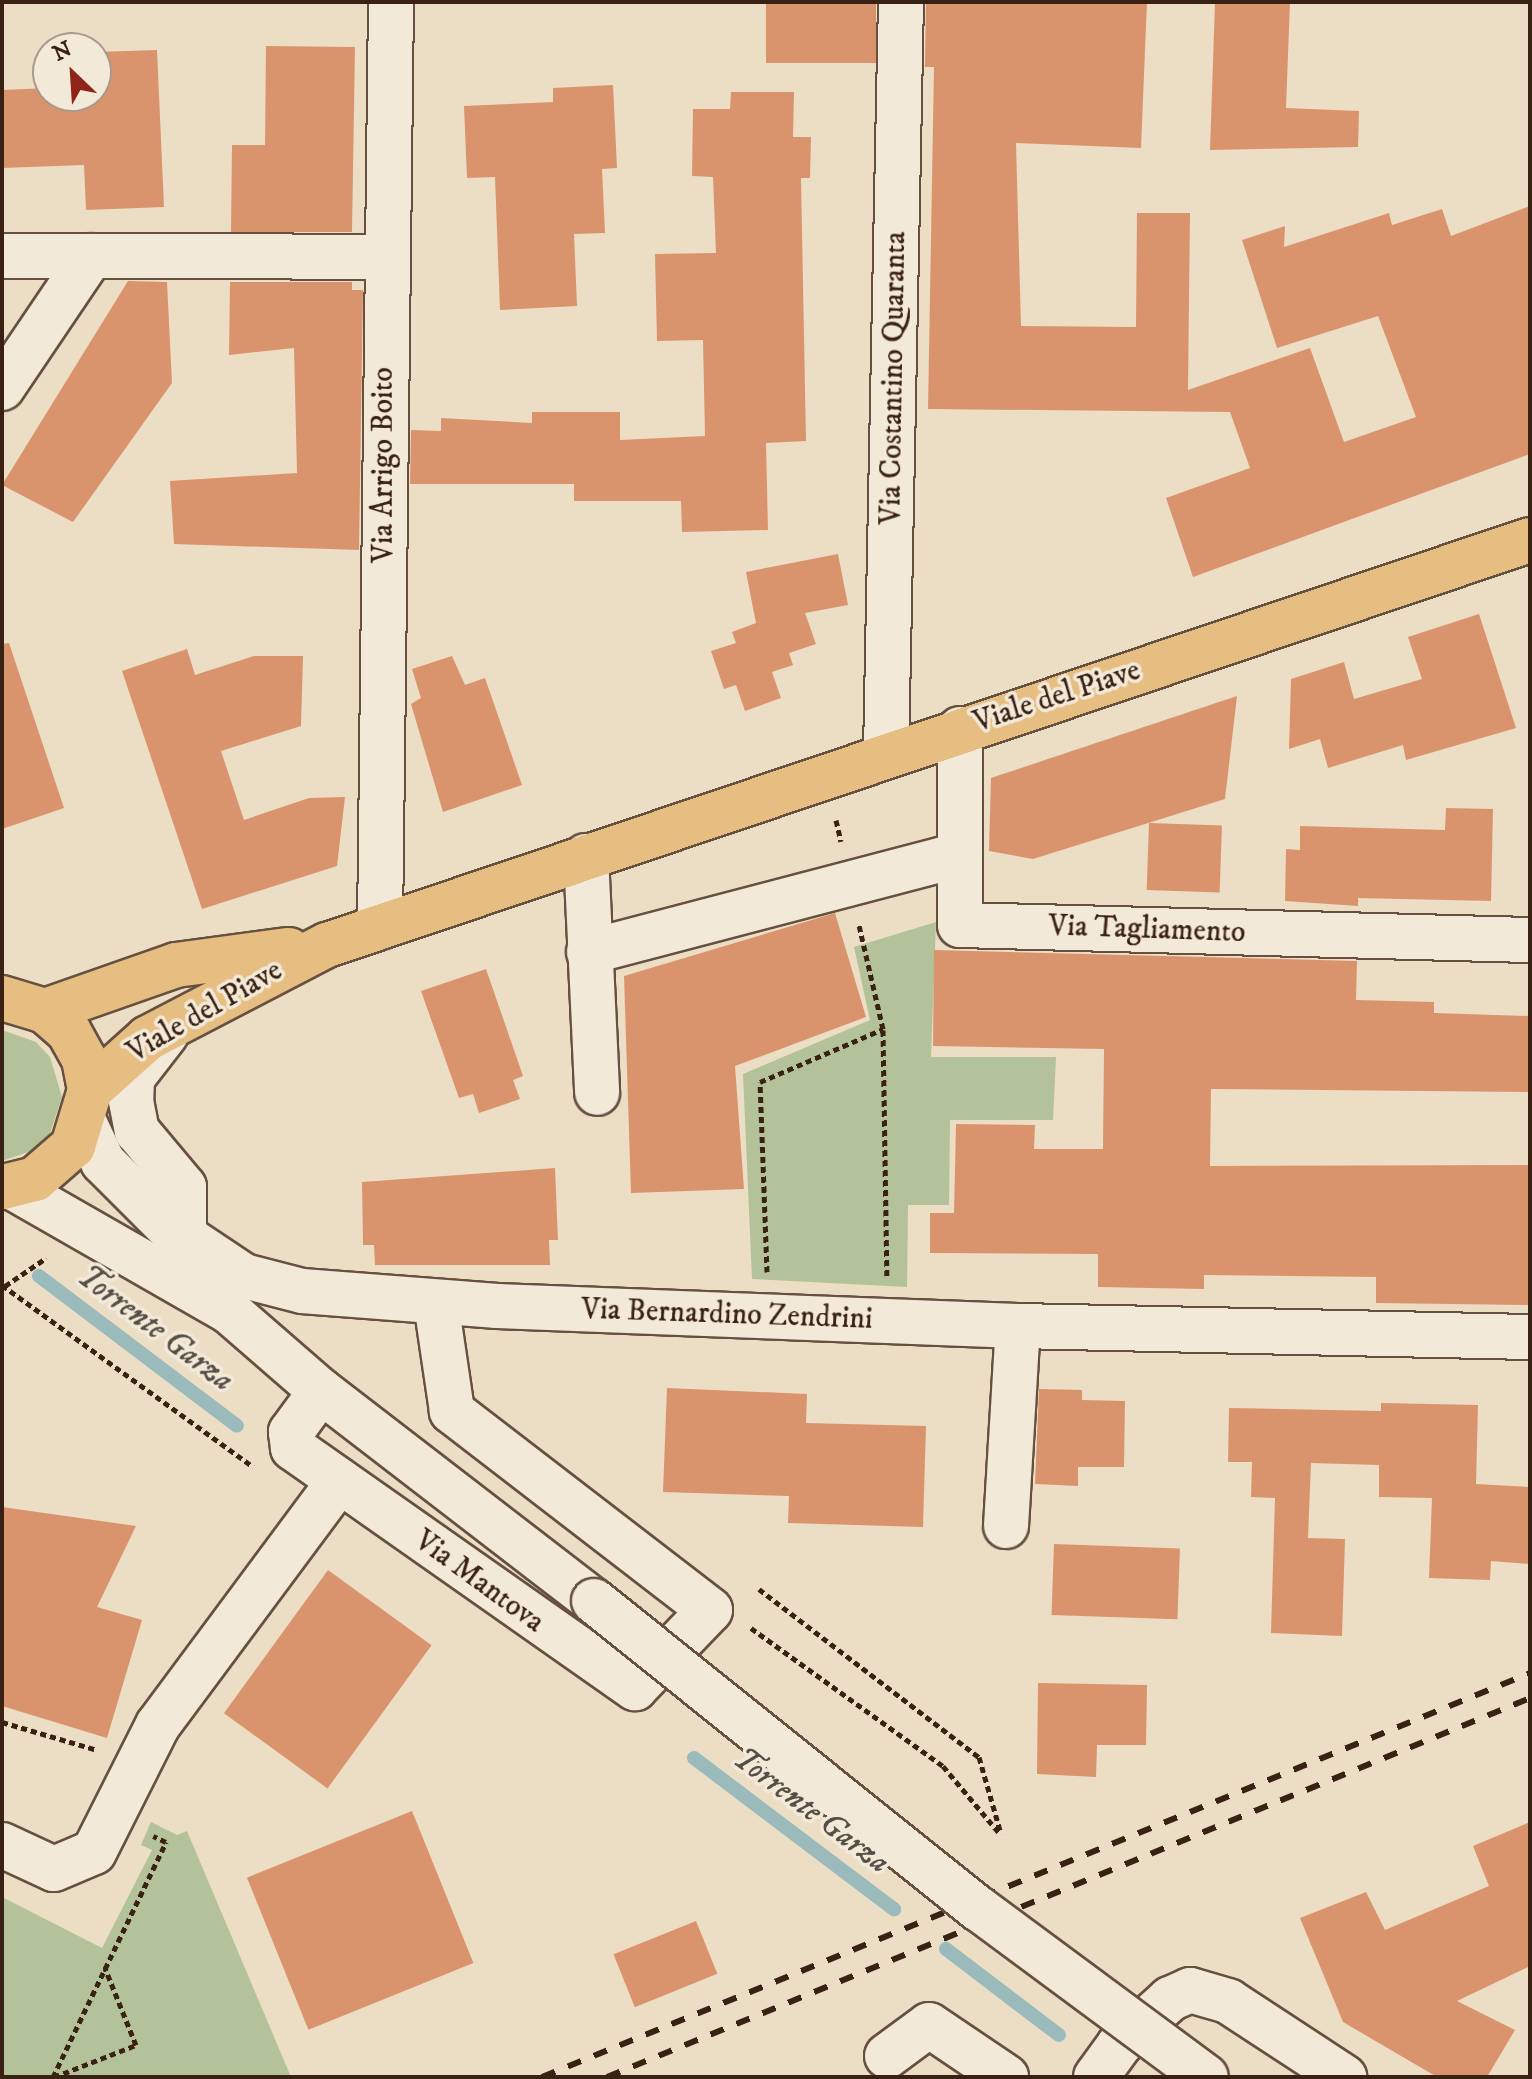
<!DOCTYPE html>
<html>
<head>
<meta charset="utf-8">
<style>
  body { margin:0 }
  #map { position:relative; width:1532px; height:2079px; overflow:hidden; background:#ecddc5; font-family:"IM FELL DW Pica",serif }
  div>[style] { position:absolute }
  .green>* { inset:0; background:#b3c298 }
  .stream>* { height:14px; margin:-7px; padding:0 7px; transform-origin:7px; border-radius:7px; background:#9ababb }
  .building>* { inset:0; background:#da946d; transform-origin:0 0 }
  .path>* { height:5px; margin-top:-2.5px; transform-origin:0; background:repeating-linear-gradient(90deg,#392114 0 6px,transparent 0 10px) }
  .roads { filter:drop-shadow(2px 0 #665040) drop-shadow(-2px 0 #665040) drop-shadow(0 2px #665040) drop-shadow(0 -2px #665040) }
  .minor>* { height:44px; margin:-22px; padding:0 22px; transform-origin:22px; border-radius:22px; background:#f3e9d9 }
  .major>* { height:44px; margin:-22px; padding:0 22px; transform-origin:22px; border-radius:22px; background:#e6be82 }
  .rail>* { height:6px; margin-top:-3px; transform-origin:0; background:repeating-linear-gradient(90deg,#392114 0 14px,transparent 0 28px) }
  .bridges { filter:drop-shadow(2px 0 #665040) drop-shadow(-2px 0 #665040) drop-shadow(0 2px #665040) drop-shadow(0 -2px #665040) }
  .minor-bridge>* { height:44px; margin:-22px; padding:0 22px; transform-origin:22px; border-radius:22px; background:#f3e9d9 }
  span { translate:-50% -50%; white-space:nowrap; text-align:center; line-height:1.15; -webkit-text-stroke:7px #f3e9d9; paint-order:stroke }
  .street-label { font-size:30px; color:#392114 }
  .water-label { font-size:32px; color:#564f46; font-style:italic }
  .frame { position:absolute; inset:0; border:4px solid #392114; pointer-events:none }
  .north { position:absolute; left:32px; top:32px; width:80px; height:80px; box-sizing:border-box; background:#f3e9d9; border:2px solid #a9998a; border-radius:50%; rotate:335deg; font-size:22px; font-weight:700; line-height:32px; text-align:center; color:#392114 }
  .north::after { content:''; display:block; margin:auto; width:28px; height:36px; background:#8f2418; clip-path:polygon(50% 0,100% 100%,50% 72%,0 100%) }
</style>
</head>
<body>
<div id="map">
  <div class="green">
    <i style="clip-path:polygon(936px 922px,931px 1057px,1056px 1057px,1053px 1120px,950px 1120px,949px 1205px,908px 1205px,907px 1287px,752px 1279px,743px 1074px,870px 1020px,854px 947px)"></i>
    <i style="clip-path:polygon(2px 1030px,36px 1042px,50px 1057px,62px 1097px,49px 1136px,34px 1150px,2px 1161px)"></i>
    <i style="clip-path:polygon(151px 1822px,177px 1835px,187px 1831px,291px 2077px,2px 2077px,2px 1897px,102px 1948px,152px 1850px,141px 1845px)"></i>
  </div>
  <div class="stream">
    <i style="left:39px;top:1276px;width:248px;rotate:37.1deg"></i>
    <i style="left:694px;top:1758px;width:251px;rotate:37.1deg"></i>
    <i style="left:946px;top:1949px;width:142px;rotate:37.3deg"></i>
  </div>
  <div class="building">
    <i style="left:766px;top:2px;width:110px;height:61px"></i>
    <i style="clip-path:polygon(926px 2px,1147px 2px,1141px 148px,1016px 143px,1021px 326px,1136px 327px,1137px 213px,1190px 213px,1188px 390px,1310px 348px,1344px 442px,1416px 417px,1378px 316px,1277px 348px,1242px 240px,1285px 226px,1284px 247px,1389px 213px,1392px 225px,1442px 209px,1451px 236px,1530px 206px,1530px 454px,1193px 577px,1166px 498px,1250px 468px,1230px 412px,928px 409px,934px 67px,925px 67px)"></i>
    <i style="clip-path:polygon(1215px 2px,1290px 2px,1286px 108px,1359px 111px,1358px 147px,1210px 150px)"></i>
    <i style="clip-path:polygon(266px 46px,355px 47px,352px 232px,231px 232px,232px 145px,265px 145px)"></i>
    <i style="clip-path:polygon(157px 50px,164px 207px,86px 210px,84px 165px,2px 168px,2px 90px,48px 88px,48px 96px,96px 96px,96px 52px)"></i>
    <i style="clip-path:polygon(613px 85px,617px 168px,602px 169px,605px 233px,574px 234px,577px 306px,500px 310px,495px 177px,467px 178px,464px 106px,553px 102px,553px 88px)"></i>
    <i style="clip-path:polygon(731px 92px,794px 92px,793px 137px,811px 137px,810px 178px,801px 178px,806px 441px,766px 443px,768px 530px,682px 532px,681px 501px,574px 501px,574px 484px,410px 484px,411px 430px,441px 431px,441px 418px,532px 423px,532px 412px,620px 412px,620px 440px,705px 436px,703px 340px,657px 341px,655px 254px,716px 253px,713px 177px,692px 176px,693px 109px,730px 109px)"></i>
    <i style="clip-path:polygon(128px 281px,167px 282px,172px 383px,73px 522px,2px 485px)"></i>
    <i style="clip-path:polygon(230px 282px,352px 282px,352px 290px,363px 290px,359px 550px,174px 544px,170px 481px,297px 473px,294px 348px,229px 355px)"></i>
    <i style="clip-path:polygon(838px 554px,848px 605px,805px 613px,816px 644px,789px 653px,793px 665px,772px 672px,781px 698px,745px 711px,736px 685px,724px 689px,711px 651px,736px 643px,732px 632px,756px 623px,746px 572px)"></i>
    <i style="clip-path:polygon(1479px 614px,1516px 728px,1406px 760px,1403px 745px,1328px 768px,1320px 739px,1289px 749px,1291px 679px,1344px 662px,1354px 699px,1422px 679px,1408px 637px)"></i>
    <i style="clip-path:polygon(9px 643px,64px 808px,2px 829px,2px 644px)"></i>
    <i style="clip-path:polygon(187px 649px,195px 675px,254px 656px,303px 656px,301px 726px,221px 751px,244px 820px,309px 798px,345px 797px,337px 866px,202px 909px,122px 671px)"></i>
    <i style="clip-path:polygon(452px 656px,465px 685px,485px 678px,522px 785px,443px 812px,411px 704px,421px 698px,412px 669px)"></i>
    <i style="clip-path:polygon(1237px 696px,1225px 799px,1033px 859px,989px 851px,991px 778px)"></i>
    <i style="clip-path:polygon(1446px 808px,1493px 809px,1491px 901px,1358px 898px,1358px 906px,1285px 901px,1286px 849px,1300px 850px,1300px 826px,1445px 830px)"></i>
    <i style="left:1149px;top:823px;width:73px;height:67px;rotate:2deg"></i>
    <i style="clip-path:polygon(835px 913px,866px 1017px,735px 1066px,744px 1189px,631px 1193px,624px 976px)"></i>
    <i style="clip-path:polygon(934px 950px,1357px 961px,1356px 1000px,1434px 1002px,1434px 1013px,1530px 1016px,1530px 1092px,1211px 1089px,1210px 1166px,1530px 1165px,1530px 1305px,1376px 1303px,1376px 1277px,1204px 1275px,1204px 1289px,1098px 1287px,1098px 1254px,930px 1253px,930px 1213px,954px 1213px,956px 1124px,1035px 1125px,1034px 1149px,1103px 1149px,1104px 1049px,933px 1046px)"></i>
    <i style="clip-path:polygon(486px 969px,523px 1076px,513px 1080px,520px 1099px,479px 1113px,473px 1094px,459px 1098px,421px 991px)"></i>
    <i style="clip-path:polygon(555px 1168px,558px 1240px,549px 1240px,550px 1265px,375px 1265px,374px 1245px,363px 1245px,362px 1182px)"></i>
    <i style="clip-path:polygon(667px 1388px,807px 1394px,806px 1423px,926px 1426px,923px 1527px,788px 1523px,789px 1496px,663px 1492px)"></i>
    <i style="clip-path:polygon(1039px 1389px,1082px 1390px,1082px 1400px,1125px 1401px,1124px 1467px,1078px 1467px,1078px 1486px,1035px 1484px)"></i>
    <i style="clip-path:polygon(1381px 1403px,1478px 1405px,1476px 1484px,1530px 1487px,1530px 1564px,1491px 1561px,1490px 1580px,1429px 1578px,1432px 1498px,1379px 1497px,1379px 1465px,1311px 1463px,1308px 1538px,1345px 1539px,1342px 1636px,1271px 1633px,1275px 1498px,1251px 1497px,1252px 1462px,1228px 1462px,1229px 1408px,1381px 1411px)"></i>
    <i style="clip-path:polygon(2px 1507px,136px 1526px,97px 1607px,142px 1620px,107px 1738px,2px 1706px)"></i>
    <i style="left:1054px;top:1544px;width:126px;height:71px;rotate:2deg"></i>
    <i style="left:328px;top:1570px;width:128px;height:177px;rotate:36deg"></i>
    <i style="clip-path:polygon(1038px 1683px,1147px 1685px,1146px 1745px,1097px 1745px,1096px 1777px,1037px 1774px)"></i>
    <i style="left:412px;top:1811px;width:164px;height:178px;rotate:68deg"></i>
    <i style="clip-path:polygon(1530px 1822px,1530px 1966px,1457px 2001px,1515px 2030px,1487px 2077px,1437px 2077px,1343px 2022px,1300px 1918px,1366px 1892px,1385px 1930px,1489px 1886px,1473px 1846px)"></i>
    <i style="left:696px;top:1921px;width:57px;height:89px;rotate:68deg"></i>
  </div>
  <div class="path">
    <i style="left:836px;top:820px;width:22px;rotate:77deg"></i>
    <i style="left:883px;top:1030px;width:246px;rotate:89.1deg"></i>
    <i style="left:767px;top:1272px;width:190px;rotate:-92.1deg"></i>
    <i style="left:760px;top:1082px;width:134px;rotate:-23.3deg"></i>
    <i style="left:883px;top:1029px;width:107px;rotate:-103deg"></i>
    <i style="left:2px;top:1285px;width:310px;rotate:35.9deg"></i>
    <i style="left:5px;top:1286px;width:50px;rotate:-34.3deg"></i>
    <i style="left:759px;top:1589px;width:277px;rotate:37.4deg"></i>
    <i style="left:979px;top:1757px;width:76px;rotate:74deg"></i>
    <i style="left:751px;top:1628px;width:236px;rotate:35.7deg"></i>
    <i style="left:943px;top:1766px;width:90px;rotate:50deg"></i>
    <i style="left:2px;top:1722px;width:99px;rotate:16.4deg"></i>
    <i style="left:53px;top:2077px;width:261px;rotate:-64.3deg"></i>
    <i style="left:166px;top:1842px;width:14px;rotate:-155deg"></i>
    <i style="left:54px;top:2077px;width:88px;rotate:-21.3deg"></i>
    <i style="left:136px;top:2045px;width:83px;rotate:-111.9deg"></i>
  </div>
  <div class="roads">
    <div class="minor">
      <i style="left:2px;top:256px;width:384px;rotate:0.1deg"></i>
      <i style="left:2px;top:388px;width:159px;rotate:-56deg"></i>
      <i style="left:960px;top:729px;width:196px;rotate:90deg"></i>
      <i style="left:960px;top:925px;width:570px;rotate:1.51deg"></i>
      <i style="left:886px;top:753px;width:751px;rotate:-88.86deg"></i>
      <i style="left:586px;top:856px;width:237px;rotate:87.3deg"></i>
      <i style="left:380px;top:927px;width:925px;rotate:-89.32deg"></i>
      <i style="left:589px;top:952px;width:383px;rotate:-14.7deg"></i>
      <i style="left:166px;top:1034px;width:56px;rotate:127.7deg"></i>
      <i style="left:132px;top:1078px;width:23px;rotate:92deg"></i>
      <i style="left:131px;top:1101px;width:31px;rotate:79deg"></i>
      <i style="left:137px;top:1131px;width:73px;rotate:50deg"></i>
      <i style="left:184px;top:1187px;width:49px;rotate:90deg"></i>
      <i style="left:184px;top:1236px;width:72px;rotate:33.7deg"></i>
      <i style="left:244px;top:1276px;width:60px;rotate:14.5deg"></i>
      <i style="left:302px;top:1291px;width:196px;rotate:4.4deg"></i>
      <i style="left:497px;top:1306px;width:521px;rotate:2.2deg"></i>
      <i style="left:1018px;top:1326px;width:512px;rotate:1.23deg"></i>
      <i style="left:85px;top:1124px;width:42px;rotate:64.7deg"></i>
      <i style="left:103px;top:1162px;width:127px;rotate:45deg"></i>
      <i style="left:10px;top:1186px;width:254px;rotate:29.8deg"></i>
      <i style="left:230px;top:1312px;width:121px;rotate:41deg"></i>
      <i style="left:321px;top:1391px;width:344px;rotate:37.6deg"></i>
      <i style="left:321px;top:1391px;width:51px;rotate:126.2deg"></i>
      <i style="left:291px;top:1432px;width:16px;rotate:83deg"></i>
      <i style="left:293px;top:1448px;width:418px;rotate:35.1deg"></i>
      <i style="left:635px;top:1688px;width:108px;rotate:-46.1deg"></i>
      <i style="left:710px;top:1610px;width:326px;rotate:-142.4deg"></i>
      <i style="left:452px;top:1411px;width:110px;rotate:-98.4deg"></i>
      <i style="left:1006px;top:1526px;width:200px;rotate:-86.6deg"></i>
      <i style="left:2px;top:1845px;width:57px;rotate:24.8deg"></i>
      <i style="left:54px;top:1869px;width:43px;rotate:-23deg"></i>
      <i style="left:94px;top:1852px;width:142px;rotate:-63.3deg"></i>
      <i style="left:158px;top:1725px;width:304px;rotate:-53.4deg"></i>
      <i style="left:887px;top:2056px;width:52px;rotate:-36.4deg"></i>
      <i style="left:929px;top:2025px;width:93px;rotate:34deg"></i>
      <i style="left:1096px;top:2077px;width:39px;rotate:-54deg"></i>
      <i style="left:1119px;top:2045px;width:69px;rotate:-42deg"></i>
      <i style="left:1170px;top:1999px;width:22px;rotate:-24deg"></i>
      <i style="left:1190px;top:1990px;width:40px;rotate:16deg"></i>
      <i style="left:1228px;top:2001px;width:139px;rotate:33.2deg"></i>
    </div>
    <div class="major">
      <i style="left:2px;top:998px;width:45px;rotate:16.8deg"></i>
      <i style="left:45px;top:1011px;width:32px;rotate:41deg"></i>
      <i style="left:69px;top:1032px;width:31px;rotate:61deg"></i>
      <i style="left:84px;top:1059px;width:32px;rotate:79deg"></i>
      <i style="left:90px;top:1090px;width:59px;rotate:106.9deg"></i>
      <i style="left:73px;top:1146px;width:50px;rotate:139deg"></i>
      <i style="left:35px;top:1179px;width:34px;rotate:166deg"></i>
      <i style="left:45px;top:1011px;width:139px;rotate:-19.3deg"></i>
      <i style="left:176px;top:965px;width:114px;rotate:-7.6deg"></i>
      <i style="left:90px;top:1090px;width:78px;rotate:-41.9deg"></i>
      <i style="left:148px;top:1038px;width:202px;rotate:-27.5deg"></i>
      <i style="left:327px;top:945px;width:1269px;rotate:-18.61deg"></i>
    </div>
  </div>
  <div class="rail">
    <i style="left:542px;top:2077px;width:1067px;rotate:-22.24deg"></i>
    <i style="left:607px;top:2077px;width:998px;rotate:-22.32deg"></i>
  </div>
  <div class="bridges">
    <div class="minor-bridge">
      <i style="left:594px;top:1601px;width:493px;rotate:38.7deg"></i>
      <i style="left:979px;top:1909px;width:282px;rotate:36.5deg"></i>
    </div>
  </div>
  <div class="street-label">
    <span style="left:894px;top:378px;rotate:-89deg">Via Costantino Quaranta</span>
    <span style="left:384px;top:465px;rotate:-90deg">Via Arrigo Boito</span>
    <span style="left:1057px;top:697px;rotate:-18deg">Viale del Piave</span>
    <span style="left:1147px;top:930px;rotate:2deg">Via Tagliamento</span>
    <span style="left:205px;top:1012px;rotate:-30deg">Viale del Piave</span>
    <span style="left:727px;top:1315px;rotate:2deg">Via Bernardino Zendrini</span>
    <span style="left:479px;top:1582px;rotate:36deg">Via Mantova</span>
  </div>
  <div class="water-label">
    <span style="left:155px;top:1329px;rotate:37deg">Torrente Garza</span>
    <span style="left:811px;top:1811px;rotate:37deg">Torrente Garza</span>
  </div>
  <div class="frame"></div>
  <div class="north">N</div>
</div>
</body>
</html>
